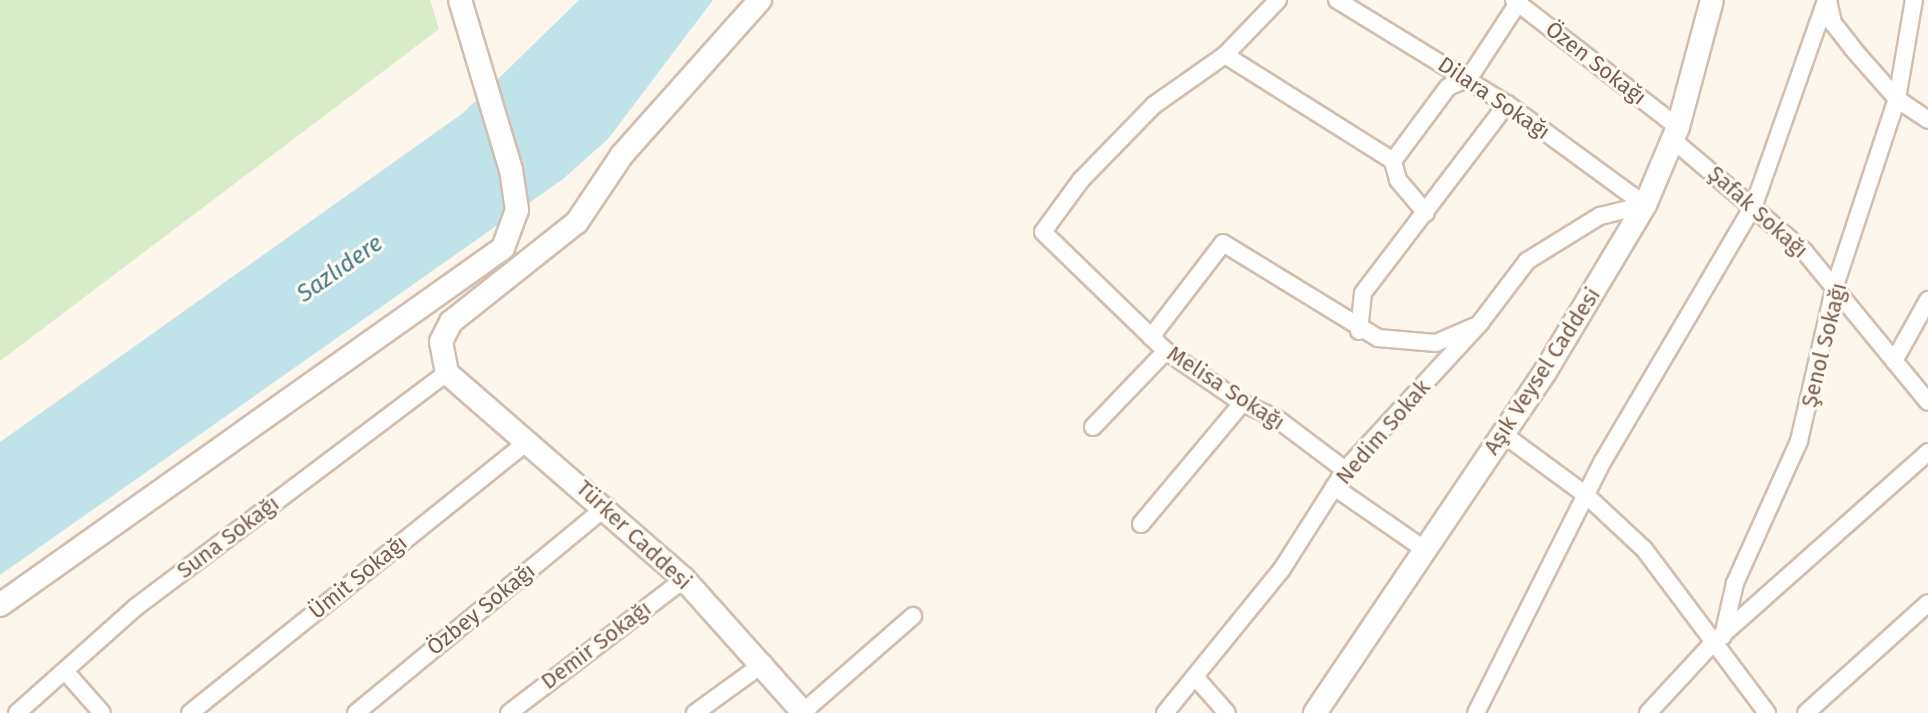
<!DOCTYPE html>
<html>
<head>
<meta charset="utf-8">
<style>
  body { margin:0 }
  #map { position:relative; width:1928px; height:713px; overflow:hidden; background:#fdf6ec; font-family:"Fira Sans",sans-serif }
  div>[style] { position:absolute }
  .green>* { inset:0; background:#d8ecc9 }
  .water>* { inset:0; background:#bfe3e8 }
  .roads { filter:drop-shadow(2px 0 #d1beb0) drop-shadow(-2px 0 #d1beb0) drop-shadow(0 2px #d1beb0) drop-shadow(0 -2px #d1beb0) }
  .street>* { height:16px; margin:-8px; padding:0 8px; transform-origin:8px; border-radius:8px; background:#fff }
  .secondary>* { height:22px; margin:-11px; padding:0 11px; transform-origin:11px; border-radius:11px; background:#fff }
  span { translate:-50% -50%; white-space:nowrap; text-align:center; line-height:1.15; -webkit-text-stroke:6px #fffaf3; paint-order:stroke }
  .street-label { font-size:22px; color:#7a5c4d }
  .water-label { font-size:24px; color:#437c86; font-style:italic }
</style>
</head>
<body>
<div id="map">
  <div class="green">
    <i style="clip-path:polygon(0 0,430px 0,439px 29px,0 361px)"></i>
  </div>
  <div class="water">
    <i style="clip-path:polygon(579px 0,713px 0,608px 139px,563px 179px,0 575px,0 442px,463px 113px)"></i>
  </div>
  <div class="roads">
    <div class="street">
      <i style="left:1278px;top:0;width:76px;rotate:133.9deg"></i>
      <i style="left:1225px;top:55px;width:87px;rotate:144.8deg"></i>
      <i style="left:1154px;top:105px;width:105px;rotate:134.2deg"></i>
      <i style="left:1081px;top:180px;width:64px;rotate:126.2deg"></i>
      <i style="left:1043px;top:232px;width:171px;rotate:44.1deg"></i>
      <i style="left:1166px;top:351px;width:92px;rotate:34.4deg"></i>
      <i style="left:1242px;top:403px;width:37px;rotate:24deg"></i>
      <i style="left:1276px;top:418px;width:86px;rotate:37deg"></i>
      <i style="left:1337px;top:0;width:199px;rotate:31.5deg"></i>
      <i style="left:1507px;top:104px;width:171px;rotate:36.2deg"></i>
      <i style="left:1514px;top:0;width:207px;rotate:37.8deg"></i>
      <i style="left:1828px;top:0;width:24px;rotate:78deg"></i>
      <i style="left:1833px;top:23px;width:33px;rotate:52deg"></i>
      <i style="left:1853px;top:49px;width:67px;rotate:48.7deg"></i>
      <i style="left:1897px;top:99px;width:37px;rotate:34deg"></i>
      <i style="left:1225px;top:55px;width:199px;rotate:32.2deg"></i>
      <i style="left:1393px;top:161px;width:20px;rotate:75deg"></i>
      <i style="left:1398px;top:180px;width:43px;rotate:49.7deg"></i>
      <i style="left:1673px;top:140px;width:172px;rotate:40.3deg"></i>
      <i style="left:1804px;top:251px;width:195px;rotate:50.6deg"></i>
      <i style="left:1393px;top:161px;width:92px;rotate:-53.4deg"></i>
      <i style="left:1448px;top:87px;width:23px;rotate:-23deg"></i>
      <i style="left:1469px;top:78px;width:93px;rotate:-56.8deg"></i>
      <i style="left:1359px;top:331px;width:38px;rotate:-84deg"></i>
      <i style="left:1363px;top:293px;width:238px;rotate:-52.7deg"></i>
      <i style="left:1151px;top:337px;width:118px;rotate:-52.5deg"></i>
      <i style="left:1223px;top:243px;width:182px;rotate:31.5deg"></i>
      <i style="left:1378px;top:338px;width:58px;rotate:4.9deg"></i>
      <i style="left:1436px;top:343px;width:40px;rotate:-23.4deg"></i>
      <i style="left:1894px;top:361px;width:70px;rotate:-60.9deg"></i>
      <i style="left:1093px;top:427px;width:105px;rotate:-46.2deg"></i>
      <i style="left:1503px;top:434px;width:103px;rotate:36.3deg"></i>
      <i style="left:1586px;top:495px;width:79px;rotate:43deg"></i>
      <i style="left:1644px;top:549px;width:205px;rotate:53.1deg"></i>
      <i style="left:1334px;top:487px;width:109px;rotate:34.6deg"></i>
      <i style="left:1141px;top:524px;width:158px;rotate:-50.1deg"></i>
      <i style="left:1723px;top:636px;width:54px;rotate:-77.2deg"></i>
      <i style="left:1735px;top:583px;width:156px;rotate:-65.7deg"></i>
      <i style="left:1799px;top:441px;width:156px;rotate:-77deg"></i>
      <i style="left:1834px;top:289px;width:200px;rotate:-71.7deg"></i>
      <i style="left:1897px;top:99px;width:100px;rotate:-80.3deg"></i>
      <i style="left:65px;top:671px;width:56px;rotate:48.6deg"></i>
      <i style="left:1197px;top:679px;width:45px;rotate:48.6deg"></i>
      <i style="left:803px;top:712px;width:146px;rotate:-41.1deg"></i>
      <i style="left:17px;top:713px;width:159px;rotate:-41.7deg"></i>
      <i style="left:136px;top:607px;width:389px;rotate:-37deg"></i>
      <i style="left:190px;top:713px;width:432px;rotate:-38.8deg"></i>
      <i style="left:356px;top:713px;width:325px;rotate:-39.5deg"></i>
      <i style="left:509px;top:713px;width:220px;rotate:-37.4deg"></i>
      <i style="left:695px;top:713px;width:85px;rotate:-35.9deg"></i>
      <i style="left:1165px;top:713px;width:186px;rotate:-50.9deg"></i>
      <i style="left:1282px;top:569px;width:117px;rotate:-57.5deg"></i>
      <i style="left:1345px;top:470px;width:200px;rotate:-47.4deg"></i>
      <i style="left:1480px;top:323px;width:78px;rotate:-52.8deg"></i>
      <i style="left:1527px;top:261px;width:86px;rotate:-31.7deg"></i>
      <i style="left:1600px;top:216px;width:46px;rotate:-13.7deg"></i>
      <i style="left:1476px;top:713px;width:282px;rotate:-63.3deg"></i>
      <i style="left:1603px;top:461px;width:297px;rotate:-59.5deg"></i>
      <i style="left:1754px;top:205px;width:217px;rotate:-70.6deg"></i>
      <i style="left:1648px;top:713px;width:94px;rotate:-47.2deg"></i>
      <i style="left:1712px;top:644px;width:289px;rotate:-41.6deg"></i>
      <i style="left:1806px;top:713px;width:164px;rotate:-42deg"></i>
    </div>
    <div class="secondary">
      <i style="left:760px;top:0;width:208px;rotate:131.7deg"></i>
      <i style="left:622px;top:155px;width:81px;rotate:123.9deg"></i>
      <i style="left:577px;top:222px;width:161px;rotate:141.6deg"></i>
      <i style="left:451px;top:322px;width:22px;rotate:117deg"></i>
      <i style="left:441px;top:342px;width:32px;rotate:79deg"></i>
      <i style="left:447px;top:373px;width:314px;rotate:41deg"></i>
      <i style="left:684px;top:579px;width:180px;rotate:48.2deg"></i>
      <i style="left:0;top:605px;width:617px;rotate:-35.36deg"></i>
      <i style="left:503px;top:248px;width:40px;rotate:-69.8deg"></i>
      <i style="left:517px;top:210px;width:40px;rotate:-98.5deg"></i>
      <i style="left:511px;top:170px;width:177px;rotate:-106.7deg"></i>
      <i style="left:1315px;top:713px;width:411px;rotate:-56deg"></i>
      <i style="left:1545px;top:372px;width:195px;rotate:-59.1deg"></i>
      <i style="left:1645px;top:205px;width:85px;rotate:-67.1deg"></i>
      <i style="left:1678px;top:127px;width:131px;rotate:-75deg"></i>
    </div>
  </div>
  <div class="street-label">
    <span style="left:1596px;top:63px;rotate:38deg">Özen Sokağı</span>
    <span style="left:1494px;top:98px;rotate:34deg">Dilara Sokağı</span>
    <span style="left:1758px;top:212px;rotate:42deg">Şafak Sokağı</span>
    <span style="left:1824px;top:345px;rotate:-76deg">Şenol Sokağı</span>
    <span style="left:1542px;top:371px;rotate:-57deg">Aşık Veysel Caddesi</span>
    <span style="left:1226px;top:388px;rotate:33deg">Melisa Sokağı</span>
    <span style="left:1383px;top:432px;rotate:-49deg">Nedim Sokak</span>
    <span style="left:634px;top:535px;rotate:43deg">Türker Caddesi</span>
    <span style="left:228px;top:537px;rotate:-37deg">Suna Sokağı</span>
    <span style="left:358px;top:577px;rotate:-39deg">Ümit Sokağı</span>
    <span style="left:481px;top:609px;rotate:-39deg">Özbey Sokağı</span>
    <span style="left:596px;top:645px;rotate:-37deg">Demir Sokağı</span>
  </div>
  <div class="water-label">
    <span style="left:340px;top:269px;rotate:-35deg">Sazlıdere</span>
  </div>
</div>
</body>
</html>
